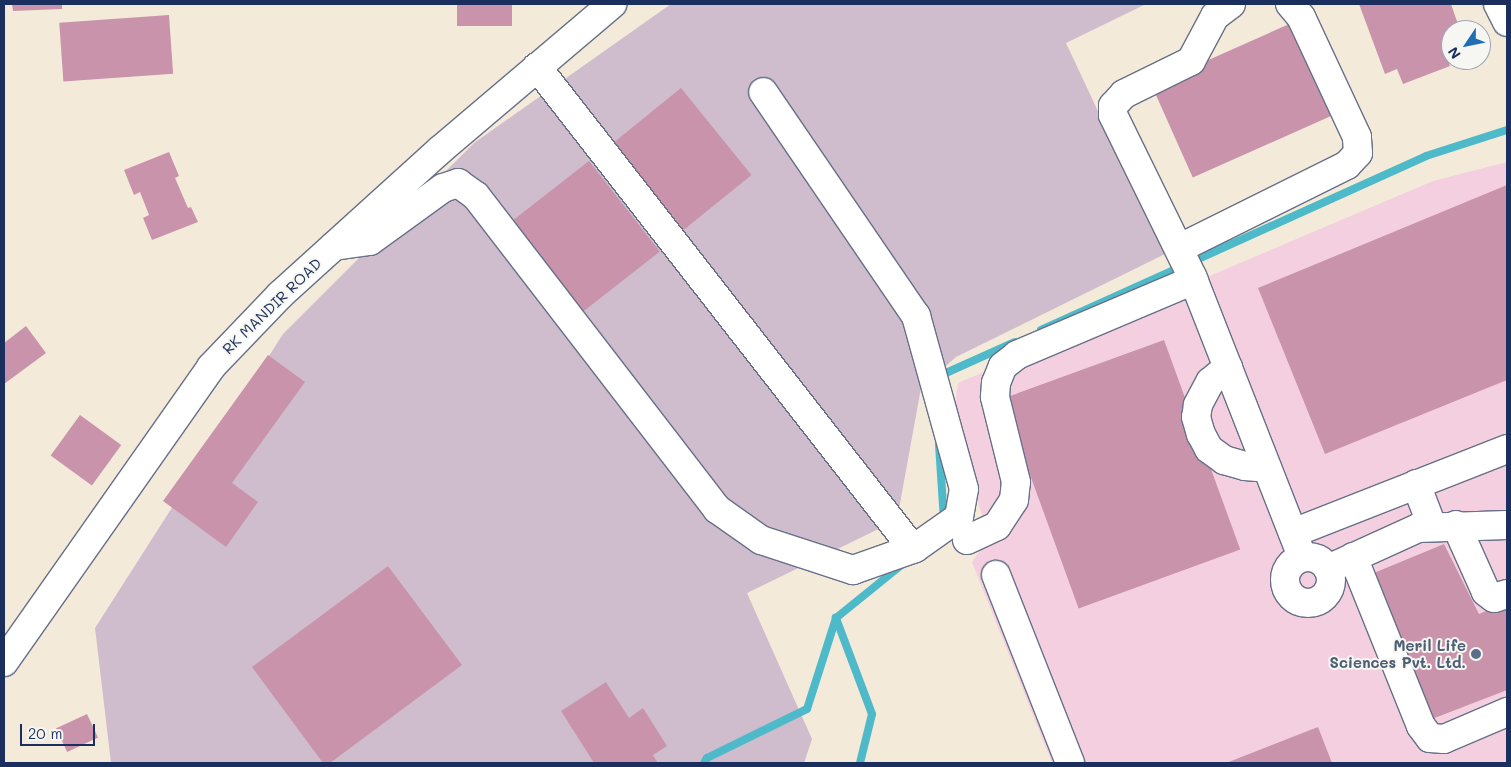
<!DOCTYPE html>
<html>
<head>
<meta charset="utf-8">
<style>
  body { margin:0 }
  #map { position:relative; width:1511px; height:767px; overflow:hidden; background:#f4ead9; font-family:Mali,sans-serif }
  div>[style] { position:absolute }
  .built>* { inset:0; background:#f3cfdf }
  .industrial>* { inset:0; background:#cfbdce }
  .stream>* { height:8px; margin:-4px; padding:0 4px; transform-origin:4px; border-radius:4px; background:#4ebac9 }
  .building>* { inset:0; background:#c994ab; transform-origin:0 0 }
  .roads { filter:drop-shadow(1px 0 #677089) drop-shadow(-1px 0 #677089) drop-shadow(0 1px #677089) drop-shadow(0 -1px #677089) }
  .minor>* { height:28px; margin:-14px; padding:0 14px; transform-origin:14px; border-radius:14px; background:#fff }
  .minor>.ring { margin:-14px; padding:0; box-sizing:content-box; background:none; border:28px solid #fff; border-radius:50% }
  .dots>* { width:14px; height:14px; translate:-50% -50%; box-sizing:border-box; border:2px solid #f6f6f2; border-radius:50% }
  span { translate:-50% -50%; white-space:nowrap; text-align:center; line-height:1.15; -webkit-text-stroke:4px #f6f6f2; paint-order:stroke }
  .street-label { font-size:15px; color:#1b2f5e }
  .service-label { font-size:15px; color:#4e5e75; font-weight:700 }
  .right { translate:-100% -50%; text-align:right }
  .frame { position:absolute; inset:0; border:5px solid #1b2f5e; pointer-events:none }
  .north { position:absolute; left:1441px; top:20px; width:50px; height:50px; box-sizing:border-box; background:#f6f6f2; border:1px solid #9ea6b7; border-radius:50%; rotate:236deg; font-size:14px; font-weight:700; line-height:20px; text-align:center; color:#1b2f5e }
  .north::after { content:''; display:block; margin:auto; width:18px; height:22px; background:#1f6fb2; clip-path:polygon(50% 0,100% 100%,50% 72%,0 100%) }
  .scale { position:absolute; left:20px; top:724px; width:75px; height:22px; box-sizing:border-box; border:2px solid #1b2f5e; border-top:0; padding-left:6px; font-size:15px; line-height:18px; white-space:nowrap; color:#1b2f5e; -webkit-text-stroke:4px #f6f6f2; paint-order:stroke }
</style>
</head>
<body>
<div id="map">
  <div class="built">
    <i style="clip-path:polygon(1507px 162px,1507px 763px,1052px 763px,972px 562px,989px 538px,953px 420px,958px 383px,1433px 181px)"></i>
  </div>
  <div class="industrial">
    <i style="clip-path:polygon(671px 4px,1146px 4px,1066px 43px,1165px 254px,956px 357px,921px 388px,897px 520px,747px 593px,812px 739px,804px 763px,111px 763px,95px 628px,283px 334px,474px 143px)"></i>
  </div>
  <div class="stream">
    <i style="left:1041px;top:330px;width:422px;rotate:-24.3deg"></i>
    <i style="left:1426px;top:156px;width:85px;rotate:-17.8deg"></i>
    <i style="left:937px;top:377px;width:85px;rotate:-24.2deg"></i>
    <i style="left:939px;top:445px;width:76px;rotate:86.2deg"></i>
    <i style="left:704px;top:763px;width:6px;rotate:-59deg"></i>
    <i style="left:707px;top:758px;width:111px;rotate:-26.1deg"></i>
    <i style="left:807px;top:709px;width:96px;rotate:-72.3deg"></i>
    <i style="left:860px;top:763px;width:50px;rotate:-76.2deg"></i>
    <i style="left:872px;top:714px;width:103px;rotate:-110.6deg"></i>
    <i style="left:836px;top:618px;width:87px;rotate:-39deg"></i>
  </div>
  <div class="building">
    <i style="clip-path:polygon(12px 4px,62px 4px,62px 9px,13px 11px)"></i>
    <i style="left:457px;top:4px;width:55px;height:22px"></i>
    <i style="clip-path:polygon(1359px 4px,1451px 4px,1460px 30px,1451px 30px,1451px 48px,1444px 50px,1450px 66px,1403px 84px,1397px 69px,1385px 74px)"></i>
    <i style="left:169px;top:15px;width:59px;height:110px;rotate:86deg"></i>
    <i style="left:1296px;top:21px;width:101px;height:158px;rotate:66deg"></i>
    <i style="left:681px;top:88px;width:112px;height:87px;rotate:51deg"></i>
    <i style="clip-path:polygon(169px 152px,179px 176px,175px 178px,188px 208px,191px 207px,198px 222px,152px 240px,143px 218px,149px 215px,140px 192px,134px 195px,124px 170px)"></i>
    <i style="left:589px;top:161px;width:115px;height:98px;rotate:52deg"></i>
    <i style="clip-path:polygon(1507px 185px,1507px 380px,1325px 454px,1258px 288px)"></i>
    <i style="clip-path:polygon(26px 326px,46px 353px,4px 384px,4px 343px)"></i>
    <i style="left:1164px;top:340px;width:223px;height:172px;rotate:70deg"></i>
    <i style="clip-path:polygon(268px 355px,305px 382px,232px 483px,258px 502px,226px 547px,163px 501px)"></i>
    <i style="left:80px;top:415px;width:51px;height:50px;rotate:36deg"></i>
    <i style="clip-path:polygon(1444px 544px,1479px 614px,1507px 602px,1507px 690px,1432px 719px,1369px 575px)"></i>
    <i style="clip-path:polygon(388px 566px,462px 665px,330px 763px,323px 763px,252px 667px)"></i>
    <i style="clip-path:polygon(606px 682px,629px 718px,643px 708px,667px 746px,653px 755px,658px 763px,594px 763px,561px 711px)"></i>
    <i style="left:87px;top:714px;width:26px;height:34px;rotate:65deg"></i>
    <i style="clip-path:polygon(1318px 727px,1332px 763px,1226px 763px)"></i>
  </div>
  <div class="roads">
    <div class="minor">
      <i style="left:1231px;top:4px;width:20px;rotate:143deg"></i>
      <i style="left:1215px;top:16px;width:51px;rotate:118.1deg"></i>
      <i style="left:1191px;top:61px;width:75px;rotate:153.8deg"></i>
      <i style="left:1124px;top:94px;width:16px;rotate:133deg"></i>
      <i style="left:1113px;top:106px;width:9px;rotate:90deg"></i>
      <i style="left:1113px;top:115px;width:179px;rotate:63.9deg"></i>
      <i style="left:1192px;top:276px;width:302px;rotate:68.6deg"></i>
      <i style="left:1498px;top:4px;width:20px;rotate:63deg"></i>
      <i style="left:537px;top:67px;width:611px;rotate:52.04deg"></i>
      <i style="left:334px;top:246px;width:36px;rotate:-8deg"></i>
      <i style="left:370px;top:241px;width:90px;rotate:-36deg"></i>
      <i style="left:443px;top:188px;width:16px;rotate:-18deg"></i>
      <i style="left:458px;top:183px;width:22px;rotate:36deg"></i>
      <i style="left:476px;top:196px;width:395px;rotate:52.4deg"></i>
      <i style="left:717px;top:509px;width:54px;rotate:35.2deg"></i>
      <i style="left:761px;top:540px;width:97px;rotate:18.1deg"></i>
      <i style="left:853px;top:570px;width:66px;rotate:-19.5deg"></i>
      <i style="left:915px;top:548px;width:54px;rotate:-35.2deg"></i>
      <i style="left:959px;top:517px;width:28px;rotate:-80deg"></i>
      <i style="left:964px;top:489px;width:180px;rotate:-105.5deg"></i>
      <i style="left:916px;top:316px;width:271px;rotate:-124.3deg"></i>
      <i style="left:1180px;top:248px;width:186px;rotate:-26.4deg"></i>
      <i style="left:1347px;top:165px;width:16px;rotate:-47deg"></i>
      <i style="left:1358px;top:153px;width:16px;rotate:-94deg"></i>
      <i style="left:1357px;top:137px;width:132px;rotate:-115deg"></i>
      <i style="left:1301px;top:17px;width:17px;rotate:-130deg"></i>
      <i style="left:1228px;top:367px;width:23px;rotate:140deg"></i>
      <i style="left:1210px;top:382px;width:26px;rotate:118deg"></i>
      <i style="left:1198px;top:405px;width:12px;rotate:99deg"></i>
      <i style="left:1196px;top:417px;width:18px;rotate:74deg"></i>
      <i style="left:1201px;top:434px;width:17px;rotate:62deg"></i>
      <i style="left:1209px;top:449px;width:19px;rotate:36deg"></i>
      <i style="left:1224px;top:460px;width:22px;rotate:16deg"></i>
      <i style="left:1245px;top:466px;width:22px;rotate:5deg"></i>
      <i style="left:1416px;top:484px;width:45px;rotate:69.1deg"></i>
      <i style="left:1456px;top:525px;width:73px;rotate:65.9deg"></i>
      <i style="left:1486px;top:592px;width:10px;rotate:37deg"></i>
      <i style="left:1494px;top:598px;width:14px;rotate:-17deg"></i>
      <i style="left:1293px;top:533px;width:230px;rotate:-21.4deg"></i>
      <i style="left:967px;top:540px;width:33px;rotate:-25deg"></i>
      <i style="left:997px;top:526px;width:31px;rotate:-57deg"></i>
      <i style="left:1014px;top:500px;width:18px;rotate:-84deg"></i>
      <i style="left:1016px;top:482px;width:88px;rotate:-103.9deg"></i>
      <i style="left:995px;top:397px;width:14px;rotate:-86deg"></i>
      <i style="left:996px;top:383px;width:18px;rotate:-68deg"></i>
      <i style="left:1003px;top:366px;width:18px;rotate:-38deg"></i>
      <i style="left:1017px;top:355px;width:192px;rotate:-23deg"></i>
      <i class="ring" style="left:1285px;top:557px;width:18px;height:18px"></i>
      <i style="left:1353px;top:557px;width:182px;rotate:68.1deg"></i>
      <i style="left:1421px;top:726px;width:15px;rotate:53deg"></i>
      <i style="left:1430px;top:738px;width:14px;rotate:4deg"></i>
      <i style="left:1444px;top:739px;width:69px;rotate:-23.2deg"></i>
      <i style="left:1328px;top:569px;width:99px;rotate:-24.5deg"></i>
      <i style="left:1418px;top:528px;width:89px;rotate:-1.9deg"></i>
      <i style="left:996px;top:575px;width:202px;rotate:68.5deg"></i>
      <i style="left:4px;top:662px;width:360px;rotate:-54.9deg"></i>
      <i style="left:211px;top:367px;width:100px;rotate:-46.2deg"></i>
      <i style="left:280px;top:295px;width:216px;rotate:-42.2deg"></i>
      <i style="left:440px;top:150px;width:226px;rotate:-40.3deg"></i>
    </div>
  </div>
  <div class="dots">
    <i style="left:1476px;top:654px;background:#5c6f8a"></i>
  </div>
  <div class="street-label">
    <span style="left:272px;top:306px;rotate:-44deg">RK MANDIR ROAD</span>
  </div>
  <div class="service-label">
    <span class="right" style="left:1466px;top:654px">Meril Life<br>Sciences Pvt. Ltd.</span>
  </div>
  <div class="frame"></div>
  <div class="north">N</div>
  <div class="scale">20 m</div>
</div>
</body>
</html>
